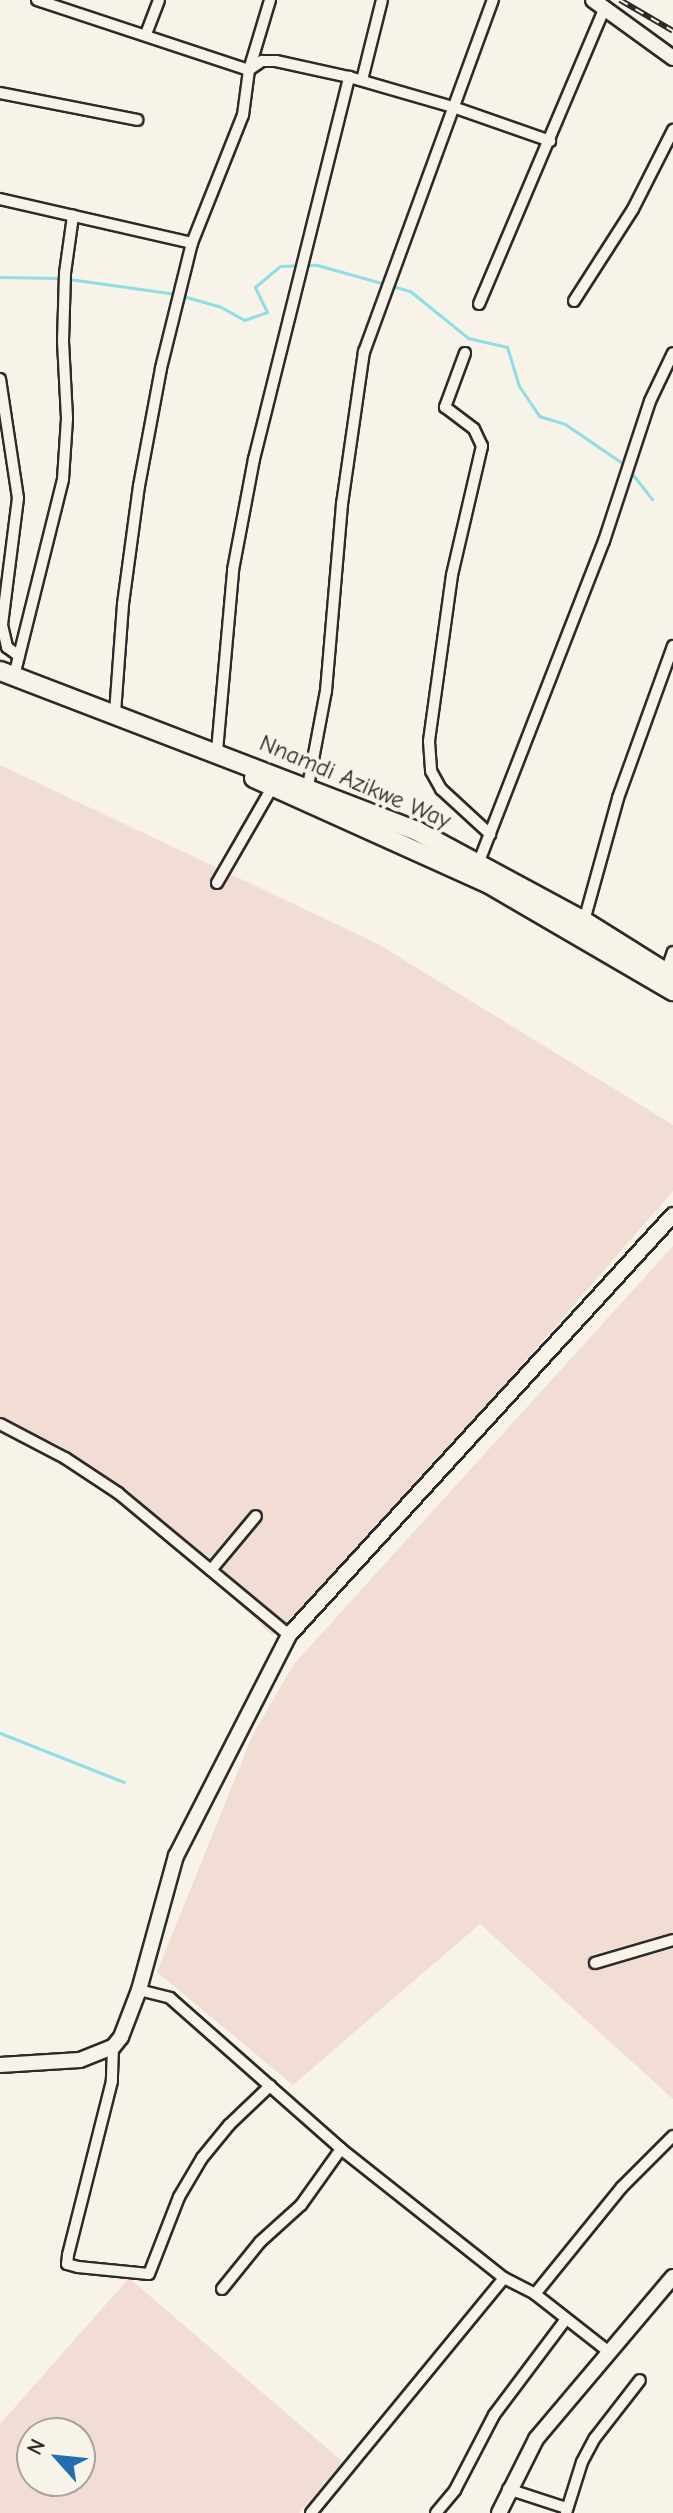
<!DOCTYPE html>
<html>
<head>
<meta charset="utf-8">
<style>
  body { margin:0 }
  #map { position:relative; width:673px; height:2513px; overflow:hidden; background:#f7f3e8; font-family:"Comic Neue",sans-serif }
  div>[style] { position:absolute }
  .built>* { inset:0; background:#f2ddd4 }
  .stream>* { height:3px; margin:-1.5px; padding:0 1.5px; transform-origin:1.5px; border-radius:1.5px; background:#8ddee6 }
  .roads { filter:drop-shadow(2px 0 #2b2b2b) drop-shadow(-2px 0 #2b2b2b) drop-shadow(0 2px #2b2b2b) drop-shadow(0 -2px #2b2b2b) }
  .street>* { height:10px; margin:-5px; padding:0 5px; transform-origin:5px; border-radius:5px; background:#f7f3e8 }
  .secondary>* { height:14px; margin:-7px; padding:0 7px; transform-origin:7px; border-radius:7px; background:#f7f3e8 }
  .highway>* { height:18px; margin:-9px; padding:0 9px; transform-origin:9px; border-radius:9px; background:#f7f3e8 }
  .rail>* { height:6px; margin-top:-3px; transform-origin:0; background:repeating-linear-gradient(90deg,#f7f3e8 0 9px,#2b2b2b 0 18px); box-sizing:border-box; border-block:2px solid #2b2b2b }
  span { translate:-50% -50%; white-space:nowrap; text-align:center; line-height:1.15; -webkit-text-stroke:8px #f7f3e8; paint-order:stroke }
  .street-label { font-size:24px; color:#2b2b2b }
  .north { position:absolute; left:16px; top:2417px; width:80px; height:80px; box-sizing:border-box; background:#f7f3e8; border:2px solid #a5a39c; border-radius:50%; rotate:297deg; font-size:22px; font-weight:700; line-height:32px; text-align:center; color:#2b2b2b }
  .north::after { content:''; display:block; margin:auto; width:28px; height:36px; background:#1f6fb2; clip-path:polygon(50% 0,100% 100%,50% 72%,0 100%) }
</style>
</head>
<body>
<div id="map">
  <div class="built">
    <i style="clip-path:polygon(0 765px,378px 944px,673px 1125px,673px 1191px,302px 1618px,272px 1635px,120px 1490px,57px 1444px,0 1421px)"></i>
    <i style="clip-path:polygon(673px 1246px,673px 2099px,480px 1924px,293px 2085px,157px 1972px,253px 1734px,294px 1664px)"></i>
    <i style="clip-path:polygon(evenodd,129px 2278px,343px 2462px,299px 2513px,0 2513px,0 2424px,129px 2278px,32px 2433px,80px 2433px,80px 2481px,32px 2481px,32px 2433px)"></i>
  </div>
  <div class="stream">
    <i style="left:0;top:277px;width:61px;rotate:0.9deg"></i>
    <i style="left:69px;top:279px;width:108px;rotate:8deg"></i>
    <i style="left:183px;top:296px;width:37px;rotate:16deg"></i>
    <i style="left:219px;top:306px;width:29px;rotate:29deg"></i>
    <i style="left:244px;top:320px;width:24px;rotate:-19deg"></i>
    <i style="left:267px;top:312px;width:28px;rotate:-116deg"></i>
    <i style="left:255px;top:287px;width:33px;rotate:-40deg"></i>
    <i style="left:280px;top:266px;width:37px;rotate:-2deg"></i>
    <i style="left:317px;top:265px;width:97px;rotate:15.6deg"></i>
    <i style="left:410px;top:291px;width:75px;rotate:39deg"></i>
    <i style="left:468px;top:338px;width:40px;rotate:13deg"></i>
    <i style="left:507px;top:347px;width:41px;rotate:72.9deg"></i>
    <i style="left:519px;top:386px;width:36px;rotate:56deg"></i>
    <i style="left:539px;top:416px;width:27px;rotate:17deg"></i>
    <i style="left:565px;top:424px;width:73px;rotate:34.3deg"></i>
    <i style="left:630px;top:471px;width:36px;rotate:52deg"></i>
    <i style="left:0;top:1733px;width:133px;rotate:21.6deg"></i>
  </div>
  <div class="roads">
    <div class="street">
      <i style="left:37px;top:0;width:223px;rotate:18.3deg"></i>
      <i style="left:146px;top:34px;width:36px;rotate:-69deg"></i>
      <i style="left:249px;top:70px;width:16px;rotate:-35deg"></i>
      <i style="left:262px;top:61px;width:14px"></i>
      <i style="left:276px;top:61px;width:75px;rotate:12.4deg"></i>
      <i style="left:349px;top:77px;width:108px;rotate:16.1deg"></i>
      <i style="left:453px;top:107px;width:103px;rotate:19.3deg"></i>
      <i style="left:362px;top:80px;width:82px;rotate:-76deg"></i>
      <i style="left:0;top:93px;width:140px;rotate:11.1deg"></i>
      <i style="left:0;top:199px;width:197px;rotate:12.9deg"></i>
      <i style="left:574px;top:301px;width:109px;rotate:-57.3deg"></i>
      <i style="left:633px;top:209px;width:89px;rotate:-63.1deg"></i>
      <i style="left:479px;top:304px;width:319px;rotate:-67deg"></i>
      <i style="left:465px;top:353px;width:58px;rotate:110.3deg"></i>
      <i style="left:445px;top:407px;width:36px;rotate:37deg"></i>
      <i style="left:474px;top:429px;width:19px;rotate:65deg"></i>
      <i style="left:482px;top:446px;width:132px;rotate:103.1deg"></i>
      <i style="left:452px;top:575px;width:168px;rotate:97.9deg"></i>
      <i style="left:429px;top:741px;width:30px;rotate:86deg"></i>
      <i style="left:431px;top:771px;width:21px;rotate:61deg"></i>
      <i style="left:441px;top:789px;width:67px;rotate:42.6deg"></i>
      <i style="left:0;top:379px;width:120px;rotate:81.4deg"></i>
      <i style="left:18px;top:498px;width:128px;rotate:97.2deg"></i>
      <i style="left:2px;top:625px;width:23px;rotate:77deg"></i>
      <i style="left:7px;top:647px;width:15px;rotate:37deg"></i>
      <i style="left:14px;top:676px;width:203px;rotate:-76deg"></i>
      <i style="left:63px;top:479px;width:61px;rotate:-86.2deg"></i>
      <i style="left:67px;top:418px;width:77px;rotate:-93deg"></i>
      <i style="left:63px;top:341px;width:68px;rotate:-88.3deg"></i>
      <i style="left:65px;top:273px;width:58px;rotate:-82deg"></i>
      <i style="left:115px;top:713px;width:109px;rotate:-85.8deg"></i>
      <i style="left:123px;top:604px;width:119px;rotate:-82.3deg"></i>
      <i style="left:139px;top:486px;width:120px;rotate:-79.4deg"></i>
      <i style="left:161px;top:368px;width:129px;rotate:-76.1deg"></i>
      <i style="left:192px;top:243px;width:138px;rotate:-68.3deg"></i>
      <i style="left:243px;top:115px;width:45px;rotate:-82.4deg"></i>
      <i style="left:249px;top:70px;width:73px;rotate:-73.3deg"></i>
      <i style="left:217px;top:751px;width:182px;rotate:-84.9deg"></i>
      <i style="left:233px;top:570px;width:113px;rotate:-79.3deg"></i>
      <i style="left:254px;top:459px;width:394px;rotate:-76deg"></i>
      <i style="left:308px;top:786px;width:97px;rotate:-79.3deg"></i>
      <i style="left:326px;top:691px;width:188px;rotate:-85.1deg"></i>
      <i style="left:342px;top:504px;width:154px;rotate:-81.8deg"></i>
      <i style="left:364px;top:352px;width:375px;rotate:-69.9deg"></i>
      <i style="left:478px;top:864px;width:347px;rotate:-68.7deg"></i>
      <i style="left:604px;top:541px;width:147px;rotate:-71.8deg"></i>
      <i style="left:650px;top:401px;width:53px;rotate:-64.4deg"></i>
      <i style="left:217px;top:883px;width:112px;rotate:-60deg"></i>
      <i style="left:584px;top:921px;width:128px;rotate:-74.5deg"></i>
      <i style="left:618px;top:798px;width:162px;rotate:-70.1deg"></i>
      <i style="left:666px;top:972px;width:21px;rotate:-71deg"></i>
      <i style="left:0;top:1424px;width:73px;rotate:27.6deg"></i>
      <i style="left:65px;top:1458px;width:64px;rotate:33.4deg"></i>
      <i style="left:118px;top:1493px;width:222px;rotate:39.7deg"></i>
      <i style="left:211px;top:1570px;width:70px;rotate:-50.2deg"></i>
      <i style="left:595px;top:1963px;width:81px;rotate:-16.4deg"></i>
      <i style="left:139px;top:1990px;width:32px;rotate:14deg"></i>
      <i style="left:170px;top:1998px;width:228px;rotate:41.4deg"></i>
      <i style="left:341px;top:2149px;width:208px;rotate:38.4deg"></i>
      <i style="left:504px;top:2278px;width:35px;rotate:27deg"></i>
      <i style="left:535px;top:2294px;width:94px;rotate:38.1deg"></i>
      <i style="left:113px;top:2047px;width:34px;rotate:92deg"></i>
      <i style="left:112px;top:2081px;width:179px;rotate:104.2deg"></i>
      <i style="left:68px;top:2255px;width:9px;rotate:96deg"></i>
      <i style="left:67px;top:2264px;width:11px;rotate:15deg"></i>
      <i style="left:78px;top:2267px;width:71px;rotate:5.6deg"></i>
      <i style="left:149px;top:2274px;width:83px;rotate:-68.7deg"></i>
      <i style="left:179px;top:2197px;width:45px;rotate:-59.5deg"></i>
      <i style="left:202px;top:2158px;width:43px;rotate:-50.7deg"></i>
      <i style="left:229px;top:2125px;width:57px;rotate:-43.6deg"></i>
      <i style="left:222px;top:2289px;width:60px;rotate:-51deg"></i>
      <i style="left:260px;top:2242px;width:55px;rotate:-42.1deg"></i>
      <i style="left:301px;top:2205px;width:69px;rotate:-54.5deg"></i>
      <i style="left:535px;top:2294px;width:138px;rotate:-50.9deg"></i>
      <i style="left:622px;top:2187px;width:72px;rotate:-45deg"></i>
      <i style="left:508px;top:2489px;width:61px;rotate:18.1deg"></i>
      <i style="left:311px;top:2513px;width:304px;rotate:-50.6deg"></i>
      <i style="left:436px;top:2513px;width:30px;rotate:-50deg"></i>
      <i style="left:455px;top:2490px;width:85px;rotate:-62.5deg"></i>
      <i style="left:494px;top:2415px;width:120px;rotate:-53.1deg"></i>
      <i style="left:566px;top:2513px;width:53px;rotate:-72.6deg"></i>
      <i style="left:582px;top:2462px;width:27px;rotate:-62deg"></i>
      <i style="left:595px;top:2438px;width:73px;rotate:-52.2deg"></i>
    </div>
    <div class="secondary">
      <i style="left:593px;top:0;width:99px;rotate:35.9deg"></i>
      <i style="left:0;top:2065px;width:80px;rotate:-3.6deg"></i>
      <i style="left:80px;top:2060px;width:35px;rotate:-22deg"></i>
      <i style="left:113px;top:2047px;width:13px;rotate:-51deg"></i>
      <i style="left:121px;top:2037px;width:50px;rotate:-69deg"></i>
      <i style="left:139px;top:1990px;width:139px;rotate:-74.6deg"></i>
      <i style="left:176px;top:1856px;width:248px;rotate:-62.9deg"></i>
      <i style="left:289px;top:1635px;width:569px;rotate:-47.56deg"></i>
      <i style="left:499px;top:2513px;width:83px;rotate:-63.4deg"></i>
      <i style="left:536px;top:2439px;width:212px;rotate:-49.8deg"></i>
    </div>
    <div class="highway">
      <i style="left:0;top:671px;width:447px;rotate:21deg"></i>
      <i style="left:417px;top:831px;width:190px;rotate:28.3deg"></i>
      <i style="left:584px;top:921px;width:105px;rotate:32.2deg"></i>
      <i style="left:254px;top:778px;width:258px;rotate:24.3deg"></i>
      <i style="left:489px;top:884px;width:213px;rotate:30.2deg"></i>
    </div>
  </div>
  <div class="rail">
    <i style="left:620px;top:0;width:61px;rotate:30.3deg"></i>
  </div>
  <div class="street-label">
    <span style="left:355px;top:782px;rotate:23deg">Nnamdi Azikwe Way</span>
  </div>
  <div class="north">N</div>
</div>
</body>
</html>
